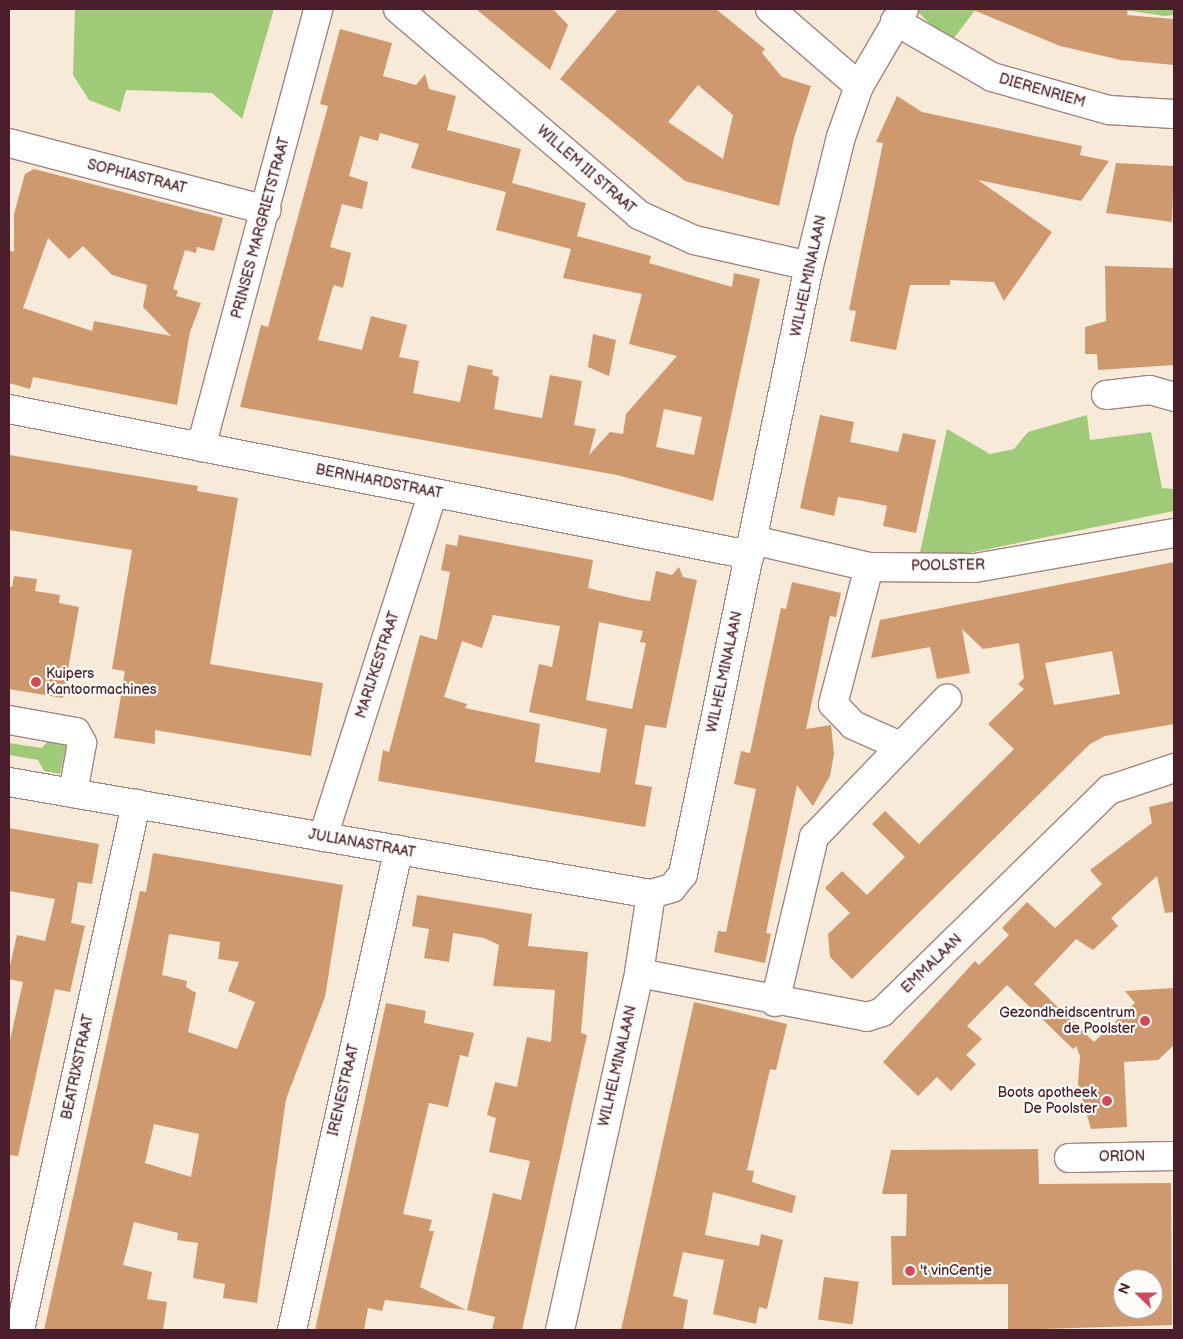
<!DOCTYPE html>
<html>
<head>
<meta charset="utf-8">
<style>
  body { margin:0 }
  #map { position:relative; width:1183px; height:1339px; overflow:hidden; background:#f8ead8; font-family:"Balsamiq Sans",sans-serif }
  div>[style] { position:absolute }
  .green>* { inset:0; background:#9fcb79 }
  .building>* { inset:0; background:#cf996f; transform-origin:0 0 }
  .roads { filter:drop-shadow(1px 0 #a18482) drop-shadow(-1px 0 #a18482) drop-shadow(0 1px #a18482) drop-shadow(0 -1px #a18482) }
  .minor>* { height:28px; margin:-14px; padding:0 14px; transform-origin:14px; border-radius:14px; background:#fff }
  .dots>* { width:14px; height:14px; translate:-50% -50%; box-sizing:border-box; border:2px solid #fdfcf7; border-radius:50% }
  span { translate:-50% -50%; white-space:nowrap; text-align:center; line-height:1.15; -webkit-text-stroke:4.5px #fdfcf7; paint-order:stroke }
  .street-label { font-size:14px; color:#4a1f2b }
  .poi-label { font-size:14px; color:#4a1f2b }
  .left { translate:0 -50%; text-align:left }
  .right { translate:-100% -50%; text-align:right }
  .frame { position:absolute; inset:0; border:10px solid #4a1f2b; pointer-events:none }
  .north { position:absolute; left:1113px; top:1269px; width:50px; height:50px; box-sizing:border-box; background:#fdfcf7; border:1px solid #b5a4a5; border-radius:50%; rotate:292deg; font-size:14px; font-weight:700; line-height:20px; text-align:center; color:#4a1f2b }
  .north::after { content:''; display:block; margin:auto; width:18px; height:22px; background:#d1495b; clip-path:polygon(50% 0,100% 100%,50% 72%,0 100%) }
</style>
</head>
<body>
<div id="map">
  <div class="green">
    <i style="clip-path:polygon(75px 9px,274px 9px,242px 119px,212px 93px,126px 90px,120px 112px,89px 100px,73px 75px)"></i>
    <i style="clip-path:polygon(920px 9px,976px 9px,954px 38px,930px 24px,918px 12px)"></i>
    <i style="clip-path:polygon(1118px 9px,1174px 9px,1174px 15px,1165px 16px)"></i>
    <i style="clip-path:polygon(1087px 415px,1090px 440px,1151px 432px,1162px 488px,1174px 489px,1174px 511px,969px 553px,919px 557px,947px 429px,990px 454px,1014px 449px,1028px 432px)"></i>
    <i style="clip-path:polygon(50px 738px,67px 744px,60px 774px,44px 771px,38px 760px,9px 755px,9px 743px,42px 748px)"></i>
  </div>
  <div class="building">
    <i style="clip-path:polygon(476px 9px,553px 9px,568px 25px,550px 70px)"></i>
    <i style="clip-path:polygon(evenodd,618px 9px,716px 9px,765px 49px,762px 53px,782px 77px,811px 86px,794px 138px,779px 206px,685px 181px,560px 79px,618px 9px,698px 85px,733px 115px,723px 159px,668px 122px,698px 85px)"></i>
    <i style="clip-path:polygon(971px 9px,1128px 9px,1127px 15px,1174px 19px,1174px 65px,1121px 60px,1060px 46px)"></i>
    <i style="clip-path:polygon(evenodd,340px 29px,392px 43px,383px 76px,416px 85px,425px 74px,429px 89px,456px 96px,447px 130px,521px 149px,512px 183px,586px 203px,577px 236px,651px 256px,649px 263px,732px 287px,734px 273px,760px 279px,713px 501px,617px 475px,240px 407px,261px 325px,268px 327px,328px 106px,320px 104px,340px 29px,380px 133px,419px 144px,411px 168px,506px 192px,496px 230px,571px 249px,563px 278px,642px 294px,629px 344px,677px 356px,626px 414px,623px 434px,610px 432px,589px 455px,596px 429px,574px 425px,582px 381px,550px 375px,542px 418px,494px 409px,499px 377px,492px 375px,493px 370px,468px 365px,460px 402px,413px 393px,419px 361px,399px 357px,407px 325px,371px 316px,362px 350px,318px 340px,332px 290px,334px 285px,343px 288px,351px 253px,330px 247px,342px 204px,362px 209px,368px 182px,349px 176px,360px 136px,378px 141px,380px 133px,340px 29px,664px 409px,702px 417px,694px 455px,656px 447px,664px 409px)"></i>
    <i style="clip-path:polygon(897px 96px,922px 112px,1082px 146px,1080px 155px,1109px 161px,1081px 201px,978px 180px,1052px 232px,1004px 301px,994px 282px,950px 280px,950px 285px,910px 285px,896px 350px,850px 341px,856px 311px,849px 310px,883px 143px,876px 142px)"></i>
    <i style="clip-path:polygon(1116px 163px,1174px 166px,1172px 222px,1106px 213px)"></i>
    <i style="clip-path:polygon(evenodd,34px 169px,223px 218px,214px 251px,197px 247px,196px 253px,185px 250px,173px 289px,178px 291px,176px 296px,201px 303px,190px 332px,177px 405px,33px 377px,30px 389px,9px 383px,9px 250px,14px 252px,14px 214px,25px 174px,34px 169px,48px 238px,69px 259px,83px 246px,112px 275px,147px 285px,143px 307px,171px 336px,94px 321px,92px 331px,23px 308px,48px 238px)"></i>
    <i style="clip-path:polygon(1105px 266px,1174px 268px,1174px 365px,1098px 370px,1097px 354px,1085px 354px,1085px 327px,1106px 321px)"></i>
    <i style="clip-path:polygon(593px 334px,616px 340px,609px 376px,588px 367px)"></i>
    <i style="clip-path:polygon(820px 415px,854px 422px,850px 442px,898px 452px,903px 433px,936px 440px,916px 533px,883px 526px,887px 506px,863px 501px,838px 497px,834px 516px,800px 508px)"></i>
    <i style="clip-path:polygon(9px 455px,198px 486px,197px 491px,238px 498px,210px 664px,323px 683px,311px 756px,155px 730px,155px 744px,114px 738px,125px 671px,112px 669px,132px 550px,9px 530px)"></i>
    <i style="clip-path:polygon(evenodd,459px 535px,593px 560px,588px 588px,635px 599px,650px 601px,656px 571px,672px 575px,679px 567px,683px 577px,697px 580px,666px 728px,645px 725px,635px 784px,652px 787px,645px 827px,378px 781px,383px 750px,389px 752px,420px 635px,437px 640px,450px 572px,441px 570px,446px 544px,457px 546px,459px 535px,493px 615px,560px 626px,552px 667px,539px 664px,529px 712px,607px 729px,600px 773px,535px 762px,540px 724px,465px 708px,467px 704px,444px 697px,462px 641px,482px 648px,493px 615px,459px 535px,599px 622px,643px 631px,640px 642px,646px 643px,632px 709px,586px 700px,599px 622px)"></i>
    <i style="clip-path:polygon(evenodd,1174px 562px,1174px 724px,1105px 736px,1090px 744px,852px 979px,830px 957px,828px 934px,850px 913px,825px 888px,842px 871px,867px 895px,905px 857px,872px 824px,885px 811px,919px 844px,1014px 749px,988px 724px,1024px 689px,1018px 684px,1024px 678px,1019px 643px,983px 649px,962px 629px,970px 673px,937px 679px,930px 647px,871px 658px,880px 620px,1174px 562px,1112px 651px,1120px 694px,1054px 705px,1045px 663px,1112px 651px)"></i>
    <i style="clip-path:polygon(14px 576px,37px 579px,35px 591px,60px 595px,59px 603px,79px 607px,63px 698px,9px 689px,9px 587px,12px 587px)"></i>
    <i style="clip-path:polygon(792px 582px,841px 593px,836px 617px,830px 616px,806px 729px,831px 725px,834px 754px,830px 776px,813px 806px,797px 785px,766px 933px,771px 934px,765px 963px,714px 952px,718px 931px,726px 932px,756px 789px,734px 784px,741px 751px,750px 753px,781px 608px,786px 609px)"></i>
    <i style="clip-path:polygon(1174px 801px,1174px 912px,1165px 913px,1157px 876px,1111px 918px,1118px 926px,1093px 950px,1076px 939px,1034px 984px,1094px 1042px,1135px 1003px,1125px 991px,1174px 988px,1174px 1045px,1158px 1060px,1124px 1062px,1127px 1127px,1091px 1129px,1078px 1084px,1080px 1056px,1076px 1046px,1073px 1049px,1007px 985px,967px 1026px,982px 1039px,966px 1055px,976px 1064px,951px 1091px,937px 1077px,918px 1096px,883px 1062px,975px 961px,979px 965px,1009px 935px,1002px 928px,1027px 902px,1055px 928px,1102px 884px,1090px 870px,1152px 823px,1149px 807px)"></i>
    <i style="clip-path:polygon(9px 828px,99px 844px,92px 884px,78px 882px,71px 923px,85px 926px,79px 952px,70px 992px,55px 989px,18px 1156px,9px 1155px,9px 1045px,23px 982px,9px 979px,9px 970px,17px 935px,45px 941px,55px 899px,9px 891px)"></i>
    <i style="clip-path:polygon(evenodd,153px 853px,343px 885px,325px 997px,286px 1099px,257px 1303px,223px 1298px,225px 1284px,193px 1278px,198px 1243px,177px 1240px,178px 1233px,134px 1222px,123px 1265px,152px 1272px,147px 1299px,167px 1302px,163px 1330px,44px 1330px,140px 891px,146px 892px,153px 853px,169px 934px,220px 942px,218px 959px,239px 962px,228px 991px,255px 1002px,237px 1049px,188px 1032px,196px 993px,186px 987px,187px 981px,162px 975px,169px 934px,153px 853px,154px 1124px,199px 1134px,191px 1177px,145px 1163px,154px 1124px)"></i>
    <i style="clip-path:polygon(417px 895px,532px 914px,528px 946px,588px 952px,581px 1033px,587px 1035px,522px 1330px,492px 1330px,495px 1317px,467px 1310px,493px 1193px,521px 1200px,530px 1161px,489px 1152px,496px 1118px,487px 1115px,495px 1082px,517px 1087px,527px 1037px,551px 1042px,555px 990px,493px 986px,499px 945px,484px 938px,453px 933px,449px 962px,424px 958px,429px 929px,412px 926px)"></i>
    <i style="clip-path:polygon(694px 1002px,787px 1024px,776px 1070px,770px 1069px,747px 1170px,754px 1171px,752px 1182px,796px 1196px,792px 1213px,713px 1192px,705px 1235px,759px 1246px,761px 1234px,783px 1240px,767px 1309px,759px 1307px,756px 1324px,713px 1314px,724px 1260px,683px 1252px,673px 1296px,688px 1300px,683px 1330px,621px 1330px)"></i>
    <i style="clip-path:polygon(386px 1003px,426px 1011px,424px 1023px,474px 1033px,468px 1057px,460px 1055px,448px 1107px,429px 1103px,403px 1214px,432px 1220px,429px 1231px,434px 1231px,420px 1287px,466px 1310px,385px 1300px,382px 1311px,368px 1308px,364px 1330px,315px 1330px)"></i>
    <i style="clip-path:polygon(evenodd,1038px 1149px,1039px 1184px,1171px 1183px,1172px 1325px,1008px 1330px,1008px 1284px,892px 1285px,891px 1236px,906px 1236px,907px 1194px,882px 1194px,891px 1150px,1038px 1149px,1123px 1279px,1153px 1279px,1153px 1309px,1123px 1309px,1123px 1279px)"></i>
    <i style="left:824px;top:1277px;width:35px;height:43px;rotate:8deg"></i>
  </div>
  <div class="roads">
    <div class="minor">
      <i style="left:398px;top:9px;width:317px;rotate:40.5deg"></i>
      <i style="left:639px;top:215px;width:60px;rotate:24.4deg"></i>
      <i style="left:694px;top:240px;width:118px;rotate:12.7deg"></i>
      <i style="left:770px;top:9px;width:118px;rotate:40.9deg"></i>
      <i style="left:895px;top:21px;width:112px;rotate:30deg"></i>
      <i style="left:992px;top:77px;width:122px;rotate:15.8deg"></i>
      <i style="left:1109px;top:110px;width:65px;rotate:3.5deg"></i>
      <i style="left:9px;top:143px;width:266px;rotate:14.6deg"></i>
      <i style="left:1106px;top:395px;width:44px;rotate:-6.5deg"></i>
      <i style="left:1150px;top:390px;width:25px;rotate:16deg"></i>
      <i style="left:9px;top:409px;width:755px;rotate:11.15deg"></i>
      <i style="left:201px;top:447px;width:453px;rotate:-75deg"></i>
      <i style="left:753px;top:540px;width:119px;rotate:13.1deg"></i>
      <i style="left:869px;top:567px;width:106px;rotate:0.5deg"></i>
      <i style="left:975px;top:568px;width:202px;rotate:-10deg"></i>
      <i style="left:869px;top:567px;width:142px;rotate:104.7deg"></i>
      <i style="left:833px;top:704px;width:29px;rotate:46deg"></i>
      <i style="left:853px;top:725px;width:51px;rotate:24.1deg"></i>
      <i style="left:9px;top:720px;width:68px;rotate:10.2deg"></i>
      <i style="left:76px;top:732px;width:13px;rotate:61deg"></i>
      <i style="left:82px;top:743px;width:51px;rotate:100.2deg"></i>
      <i style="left:9px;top:782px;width:652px;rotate:9.9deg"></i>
      <i style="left:323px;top:837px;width:361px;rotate:-72.3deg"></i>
      <i style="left:639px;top:973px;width:232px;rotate:10.9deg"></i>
      <i style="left:867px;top:1017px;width:16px;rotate:-18deg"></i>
      <i style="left:882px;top:1012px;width:318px;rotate:-44.4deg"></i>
      <i style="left:1109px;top:790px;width:69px;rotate:-18.7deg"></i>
      <i style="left:775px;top:1002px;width:170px;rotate:-76.7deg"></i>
      <i style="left:814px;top:837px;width:192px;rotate:-46.1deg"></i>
      <i style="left:1069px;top:1158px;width:105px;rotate:-1.1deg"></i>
      <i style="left:20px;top:1330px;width:539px;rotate:-77.56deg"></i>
      <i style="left:292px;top:1330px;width:492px;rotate:-77.5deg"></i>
      <i style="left:560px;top:1330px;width:366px;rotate:-77.5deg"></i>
      <i style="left:639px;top:973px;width:80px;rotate:-81.4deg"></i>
      <i style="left:651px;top:894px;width:22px;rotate:-16deg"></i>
      <i style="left:672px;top:888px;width:18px;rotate:-52deg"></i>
      <i style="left:683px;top:874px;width:621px;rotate:-78.29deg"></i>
      <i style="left:809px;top:266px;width:133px;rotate:-76.1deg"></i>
      <i style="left:841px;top:137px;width:54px;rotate:-70.6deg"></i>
      <i style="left:859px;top:86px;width:89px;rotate:-59.7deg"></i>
    </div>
  </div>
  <div class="dots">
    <i style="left:36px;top:682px;background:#d1495b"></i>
    <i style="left:1145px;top:1021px;background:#d1495b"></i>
    <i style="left:1107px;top:1101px;background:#d1495b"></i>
    <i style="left:910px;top:1271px;background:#d1495b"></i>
  </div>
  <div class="street-label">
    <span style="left:1042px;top:91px;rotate:16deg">DIERENRIEM</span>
    <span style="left:586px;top:170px;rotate:41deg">WILLEM III STRAAT</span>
    <span style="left:137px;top:177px;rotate:14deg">SOPHIASTRAAT</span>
    <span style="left:261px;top:228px;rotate:-75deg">PRINSES MARGRIETSTRAAT</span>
    <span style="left:809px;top:276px;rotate:-78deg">WILHELMINALAAN</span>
    <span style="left:379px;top:482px;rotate:11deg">BERNHARDSTRAAT</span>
    <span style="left:948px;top:566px;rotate:-1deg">POOLSTER</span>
    <span style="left:378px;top:665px;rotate:-72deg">MARIJKESTRAAT</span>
    <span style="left:725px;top:672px;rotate:-78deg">WILHELMINALAAN</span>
    <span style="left:362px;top:844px;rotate:10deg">JULIANASTRAAT</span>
    <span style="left:932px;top:964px;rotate:-44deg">EMMALAAN</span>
    <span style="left:618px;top:1066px;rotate:-77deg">WILHELMINALAAN</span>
    <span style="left:78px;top:1067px;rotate:-78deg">BEATRIXSTRAAT</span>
    <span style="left:344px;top:1090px;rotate:-77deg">IRENESTRAAT</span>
    <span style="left:1122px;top:1157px;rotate:-1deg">ORION</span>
  </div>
  <div class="poi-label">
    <span class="left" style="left:46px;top:682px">Kuipers<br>Kantoormachines</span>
    <span class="right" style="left:1135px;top:1021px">Gezondheidscentrum<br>de Poolster</span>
    <span class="right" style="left:1097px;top:1101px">Boots apotheek<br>De Poolster</span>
    <span class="left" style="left:920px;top:1271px">'t vinCentje</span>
  </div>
  <div class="frame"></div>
  <div class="north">N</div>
</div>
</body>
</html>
